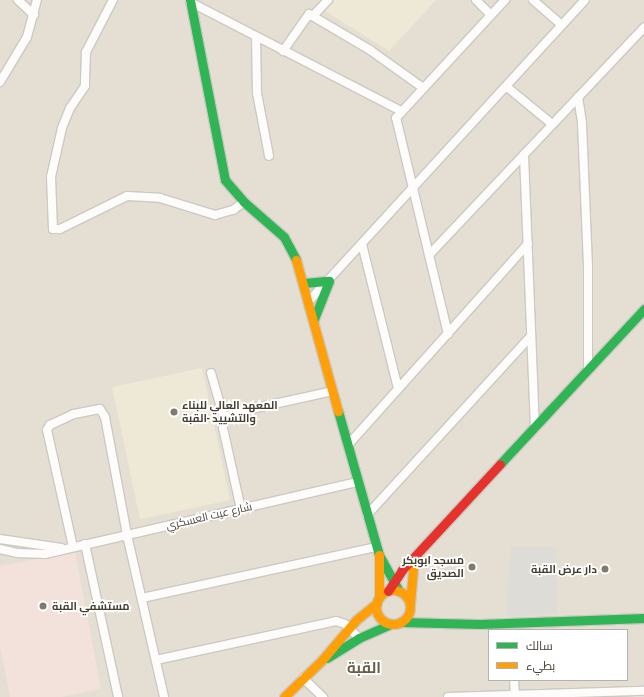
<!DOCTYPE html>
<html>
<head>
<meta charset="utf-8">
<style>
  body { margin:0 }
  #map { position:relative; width:644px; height:697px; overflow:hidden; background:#efede6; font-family:"Archivo Narrow",Cairo,sans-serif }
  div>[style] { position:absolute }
  .residential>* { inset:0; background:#e4dfd2 }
  .education>* { inset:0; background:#eee9d7; transform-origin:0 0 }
  .medical>* { inset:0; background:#f3e2dc }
  .parking>* { inset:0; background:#dedcd6 }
  .roads { filter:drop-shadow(1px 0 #cbc9c2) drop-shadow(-1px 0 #cbc9c2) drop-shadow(0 1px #cbc9c2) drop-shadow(0 -1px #cbc9c2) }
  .street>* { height:8px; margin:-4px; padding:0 4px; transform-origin:4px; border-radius:4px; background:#fdfcfb }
  .fast>* { height:9px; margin:-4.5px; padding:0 4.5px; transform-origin:4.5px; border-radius:4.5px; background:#30b455 }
  .slow>* { height:9px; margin:-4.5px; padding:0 4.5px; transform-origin:4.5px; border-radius:4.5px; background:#ff9f0a }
  .slow>.ring { margin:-4.5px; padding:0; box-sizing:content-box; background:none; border:9px solid #ff9f0a; border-radius:50% }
  .jam>* { height:9px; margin:-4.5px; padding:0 4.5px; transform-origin:4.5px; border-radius:4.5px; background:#e5322d }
  .dots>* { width:11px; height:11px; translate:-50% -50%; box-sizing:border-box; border:2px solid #fff; border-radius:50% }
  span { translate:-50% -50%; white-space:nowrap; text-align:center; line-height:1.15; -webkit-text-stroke:3.5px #fff; paint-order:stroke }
  .poi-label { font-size:11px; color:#453e32; font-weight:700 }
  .left { translate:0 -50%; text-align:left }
  .right { translate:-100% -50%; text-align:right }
  .street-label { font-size:11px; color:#453e32 }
  .district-label { font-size:15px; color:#695d48; font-weight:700 }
  .legend { position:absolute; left:488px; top:629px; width:140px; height:52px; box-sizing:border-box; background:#fff; border:1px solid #b5b2ad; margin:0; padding:5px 7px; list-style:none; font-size:12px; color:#453e32 }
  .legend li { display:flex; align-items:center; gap:8px; height:20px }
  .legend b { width:20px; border:1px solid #b5b2ad }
</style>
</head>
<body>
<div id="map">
  <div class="residential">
    <i style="clip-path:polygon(evenodd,0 0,644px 0,644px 697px,0 697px,0 0,489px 630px,627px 630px,627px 680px,489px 680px,489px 630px)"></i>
  </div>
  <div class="education">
    <i style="clip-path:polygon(335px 0,436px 0,389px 51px,325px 11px)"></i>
    <i style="left:202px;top:368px;width:135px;height:92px;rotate:78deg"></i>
  </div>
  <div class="medical">
    <i style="clip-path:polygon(75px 552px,101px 689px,61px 697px,10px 697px,0 645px,0 566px)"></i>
  </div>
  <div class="parking">
    <i style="clip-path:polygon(511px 547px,556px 547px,557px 614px,506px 616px)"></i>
  </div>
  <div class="roads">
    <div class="street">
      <i style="left:18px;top:0;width:22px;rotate:43deg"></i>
      <i style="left:113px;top:0;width:59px;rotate:117.4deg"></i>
      <i style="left:86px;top:52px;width:34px;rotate:92deg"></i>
      <i style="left:85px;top:86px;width:27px;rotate:124deg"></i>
      <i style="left:70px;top:108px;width:22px;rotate:112deg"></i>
      <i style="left:62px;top:128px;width:50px;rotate:102.7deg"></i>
      <i style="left:51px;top:177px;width:52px;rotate:87.8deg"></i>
      <i style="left:53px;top:229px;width:7px"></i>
      <i style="left:60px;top:229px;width:75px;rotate:-26.2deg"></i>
      <i style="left:127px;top:196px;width:33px;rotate:3deg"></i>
      <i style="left:160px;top:198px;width:58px;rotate:17.2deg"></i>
      <i style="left:215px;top:215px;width:19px;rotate:-16deg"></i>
      <i style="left:233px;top:210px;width:14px;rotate:-36deg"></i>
      <i style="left:476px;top:0;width:21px;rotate:45deg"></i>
      <i style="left:533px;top:0;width:38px;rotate:41deg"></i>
      <i style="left:190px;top:2px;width:237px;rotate:27.3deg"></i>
      <i style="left:313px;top:16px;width:22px;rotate:-47deg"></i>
      <i style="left:256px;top:37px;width:56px;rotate:89deg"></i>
      <i style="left:257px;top:93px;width:64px;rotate:79.2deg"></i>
      <i style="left:283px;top:51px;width:45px;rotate:-54.9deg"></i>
      <i style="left:309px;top:14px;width:71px;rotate:30.5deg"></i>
      <i style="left:370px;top:50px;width:65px;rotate:35.6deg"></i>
      <i style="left:0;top:82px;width:52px;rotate:-59deg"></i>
      <i style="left:27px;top:37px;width:38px;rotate:-75deg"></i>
      <i style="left:507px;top:87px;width:58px;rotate:39.4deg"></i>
      <i style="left:578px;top:97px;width:26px;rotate:81deg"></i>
      <i style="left:582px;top:123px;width:143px;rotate:87.6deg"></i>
      <i style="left:588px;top:266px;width:103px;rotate:90deg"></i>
      <i style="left:524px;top:155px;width:273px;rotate:87.7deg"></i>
      <i style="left:362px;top:244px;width:148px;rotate:76deg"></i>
      <i style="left:429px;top:255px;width:313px;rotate:-46.6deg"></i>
      <i style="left:309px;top:301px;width:408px;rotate:-47.5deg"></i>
      <i style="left:448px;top:334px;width:222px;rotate:-103.5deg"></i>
      <i style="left:396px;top:118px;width:161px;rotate:-47.3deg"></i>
      <i style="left:211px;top:373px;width:47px;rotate:73.9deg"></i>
      <i style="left:224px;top:418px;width:10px;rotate:96deg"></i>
      <i style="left:223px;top:428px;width:83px;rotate:77.5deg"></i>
      <i style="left:224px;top:418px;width:10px;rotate:-29deg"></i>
      <i style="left:233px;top:413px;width:102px;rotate:-12.4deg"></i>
      <i style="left:348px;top:445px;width:270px;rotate:-48.2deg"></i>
      <i style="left:367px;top:515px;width:241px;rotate:-47.5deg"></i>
      <i style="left:0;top:539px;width:62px;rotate:8.4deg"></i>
      <i style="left:85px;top:544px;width:157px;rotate:77.8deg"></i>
      <i style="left:73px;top:547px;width:120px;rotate:-102.5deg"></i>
      <i style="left:47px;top:430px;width:6px;rotate:-59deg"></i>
      <i style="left:50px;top:425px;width:26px;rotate:-25deg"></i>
      <i style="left:74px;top:414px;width:26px;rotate:-11deg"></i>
      <i style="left:100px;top:409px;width:9px;rotate:58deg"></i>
      <i style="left:105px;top:417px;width:120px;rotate:79.4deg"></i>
      <i style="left:127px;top:535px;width:166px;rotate:77.1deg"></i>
      <i style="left:0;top:549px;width:17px;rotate:13deg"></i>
      <i style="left:17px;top:553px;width:28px;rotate:2deg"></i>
      <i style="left:45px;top:554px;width:321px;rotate:-13deg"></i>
      <i style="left:142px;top:598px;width:239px;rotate:-12.3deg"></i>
      <i style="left:156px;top:660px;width:184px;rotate:-12.2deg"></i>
      <i style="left:336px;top:621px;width:9px;rotate:18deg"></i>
      <i style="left:345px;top:624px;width:20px;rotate:45deg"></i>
      <i style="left:303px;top:678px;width:28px;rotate:44deg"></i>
      <i style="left:514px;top:680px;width:14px;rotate:86deg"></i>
      <i style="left:448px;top:697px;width:196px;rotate:-1.8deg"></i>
    </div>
    <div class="fast">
      <i style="left:190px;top:0;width:183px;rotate:79deg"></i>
      <i style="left:225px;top:180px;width:29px;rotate:49deg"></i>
      <i style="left:244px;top:202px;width:53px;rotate:41.2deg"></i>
      <i style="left:284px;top:237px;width:26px;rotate:62deg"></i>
      <i style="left:304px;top:283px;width:25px;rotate:-5deg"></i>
      <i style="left:329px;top:281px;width:41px;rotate:111.5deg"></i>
      <i style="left:338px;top:411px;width:150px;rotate:74.1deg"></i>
      <i style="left:379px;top:555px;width:41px;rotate:60.9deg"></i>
      <i style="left:500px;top:464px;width:212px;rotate:-47.1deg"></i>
      <i style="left:401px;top:622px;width:79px;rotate:1.5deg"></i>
      <i style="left:480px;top:624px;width:164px;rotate:-2.1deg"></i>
      <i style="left:327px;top:658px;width:38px;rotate:-32deg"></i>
      <i style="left:359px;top:638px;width:35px;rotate:-24deg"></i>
    </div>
    <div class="slow">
      <i style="left:296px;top:260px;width:157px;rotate:74.5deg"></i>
      <i style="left:379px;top:555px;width:43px;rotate:90deg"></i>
      <i class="ring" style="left:376px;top:590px;width:25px;height:25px"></i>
      <i style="left:410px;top:603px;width:45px;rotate:-84.9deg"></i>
      <i style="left:284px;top:697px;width:53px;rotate:-44.2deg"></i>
      <i style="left:322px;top:660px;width:52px;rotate:-49.6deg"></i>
      <i style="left:356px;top:620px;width:27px;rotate:-39deg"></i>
    </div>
    <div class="jam">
      <i style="left:388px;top:591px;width:25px;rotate:-56deg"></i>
      <i style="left:402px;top:570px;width:144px;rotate:-47.2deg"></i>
    </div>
  </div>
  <div class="dots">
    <i style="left:174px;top:412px;background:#807b71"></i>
    <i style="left:472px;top:567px;background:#807b71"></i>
    <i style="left:605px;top:569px;background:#807b71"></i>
    <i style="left:43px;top:606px;background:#807b71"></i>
  </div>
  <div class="poi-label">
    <span class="left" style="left:182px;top:412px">المعهد العالي للبناء<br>والتشييد -القبة</span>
    <span class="right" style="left:464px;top:567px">مسجد ابوبكر<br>الصديق</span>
    <span class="right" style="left:597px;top:569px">دار عرض القبة</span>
    <span class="left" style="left:52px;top:606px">مستشفي القبة</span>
  </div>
  <div class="street-label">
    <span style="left:209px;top:516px;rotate:-13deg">شارع عيت العسكري</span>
  </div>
  <div class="district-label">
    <span style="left:364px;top:668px">القبة</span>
  </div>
  <ul class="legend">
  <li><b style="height:5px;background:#30b455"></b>سالك</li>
  <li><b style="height:5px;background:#ff9f0a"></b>بطيء</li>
  </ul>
</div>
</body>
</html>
